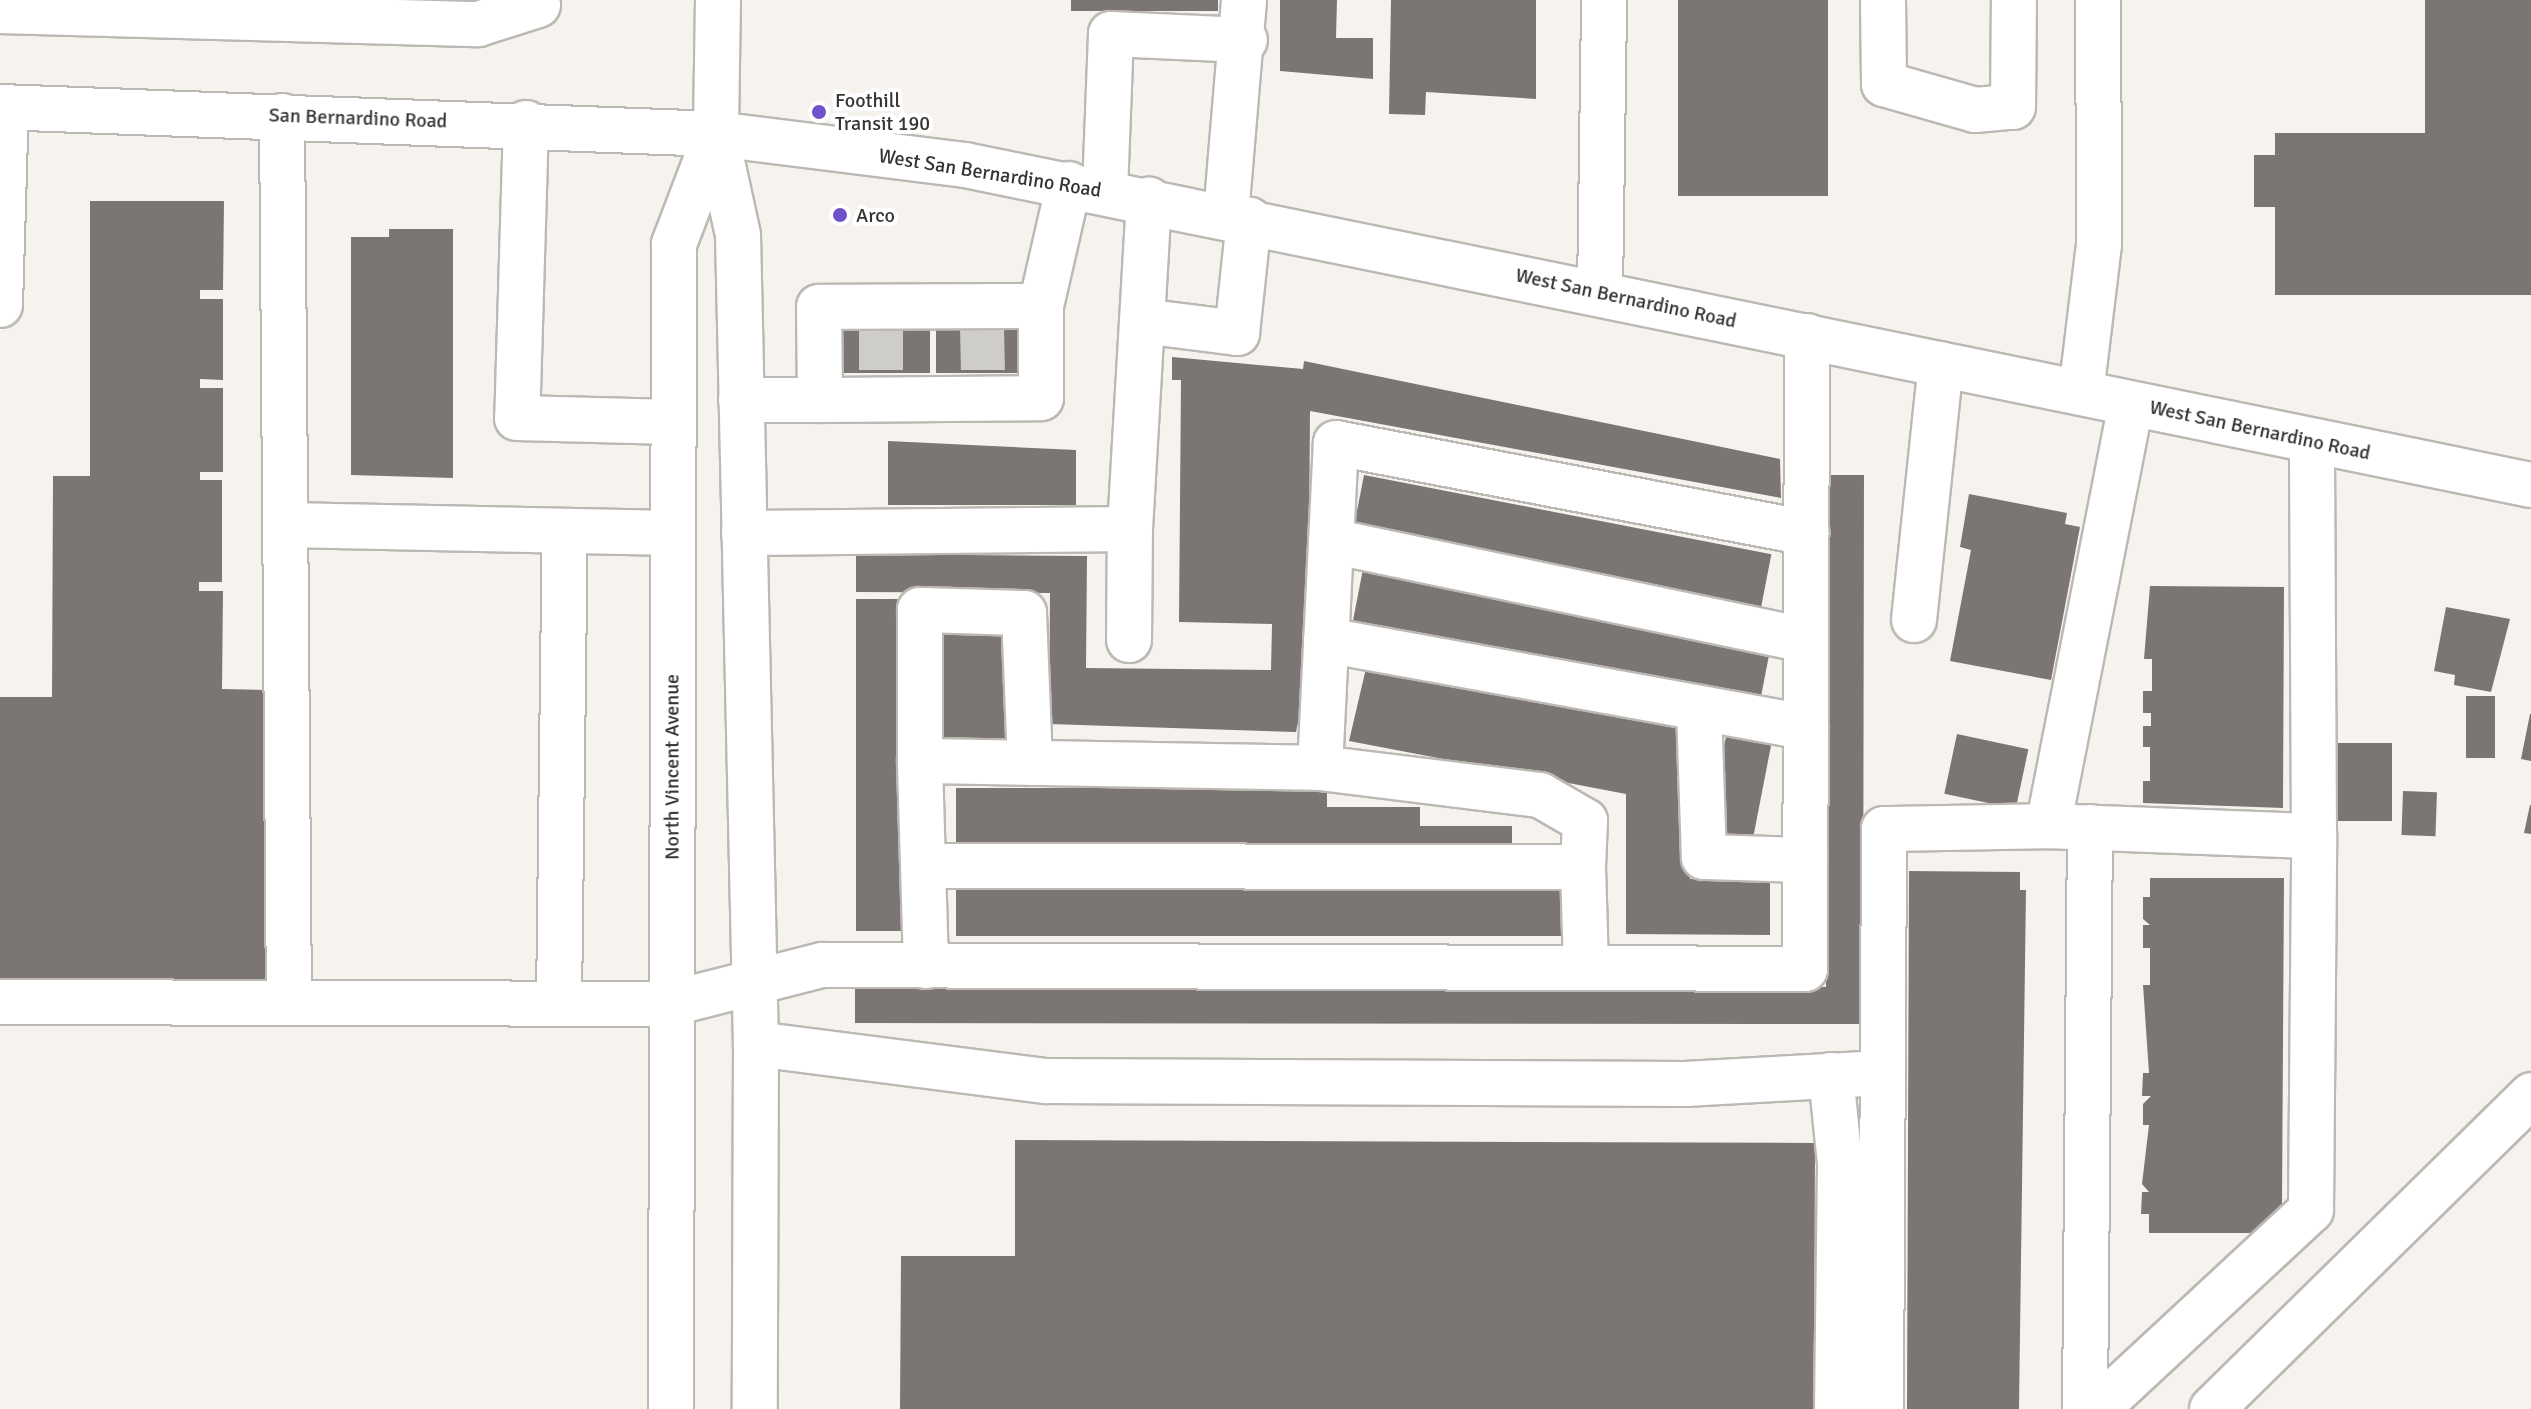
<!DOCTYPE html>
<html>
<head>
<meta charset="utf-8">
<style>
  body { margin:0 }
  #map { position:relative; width:2531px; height:1409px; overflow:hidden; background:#f6f3ee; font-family:Signika,sans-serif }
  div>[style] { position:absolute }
  .building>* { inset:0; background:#7b7673; transform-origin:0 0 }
  .minor-tunnel>* { height:44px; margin-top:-22px; transform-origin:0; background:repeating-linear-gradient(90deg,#cfcdc8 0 44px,transparent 0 66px) }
  .roads { filter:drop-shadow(2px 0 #bcb9b4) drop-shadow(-2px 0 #bcb9b4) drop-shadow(0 2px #bcb9b4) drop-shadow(0 -2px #bcb9b4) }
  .minor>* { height:44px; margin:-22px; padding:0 22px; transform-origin:22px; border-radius:22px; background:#fff }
  .dots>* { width:22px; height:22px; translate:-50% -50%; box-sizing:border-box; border:4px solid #fff; border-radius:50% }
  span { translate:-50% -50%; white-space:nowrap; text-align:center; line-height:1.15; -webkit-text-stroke:8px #fff; paint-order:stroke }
  .poi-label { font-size:20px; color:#353432 }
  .left { translate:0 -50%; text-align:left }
  .street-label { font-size:20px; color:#353432 }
</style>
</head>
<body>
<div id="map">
  <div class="building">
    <i style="left:1071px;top:0;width:147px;height:11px"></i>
    <i style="clip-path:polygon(1280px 0,1337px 0,1336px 38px,1373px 38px,1373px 79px,1280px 71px)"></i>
    <i style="clip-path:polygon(1391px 0,1536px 0,1536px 99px,1426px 92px,1425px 115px,1389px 114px)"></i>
    <i style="left:1678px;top:0;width:150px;height:196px"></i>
    <i style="clip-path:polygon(2425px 0,2531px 0,2531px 295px,2275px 295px,2275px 207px,2254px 207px,2254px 155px,2275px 155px,2275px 133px,2425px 133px)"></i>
    <i style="clip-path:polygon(90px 201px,224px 201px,223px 290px,200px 290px,200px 299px,223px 299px,223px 380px,200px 379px,200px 388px,223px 388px,223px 472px,200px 472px,200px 480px,222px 480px,222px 582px,199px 582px,199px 591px,223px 591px,222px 689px,270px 690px,269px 987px,0 982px,0 697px,52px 697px,53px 476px,90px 476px)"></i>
    <i style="clip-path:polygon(389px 229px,453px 229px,453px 478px,351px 475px,351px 237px,389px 237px)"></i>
    <i style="left:832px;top:326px;width:98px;height:47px"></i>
    <i style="left:936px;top:326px;width:98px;height:47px"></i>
    <i style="clip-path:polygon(1172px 357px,1303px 369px,1304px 361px,1780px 459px,1781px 498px,1310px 411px,1308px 675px,1296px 732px,1049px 724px,1050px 593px,856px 592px,856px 554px,1087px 556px,1086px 668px,1271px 670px,1272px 624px,1179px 622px,1181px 380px,1172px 380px)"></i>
    <i style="clip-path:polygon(888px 441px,1076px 450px,1076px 505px,888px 505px)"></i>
    <i style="left:1364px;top:475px;width:415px;height:56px;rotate:11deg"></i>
    <i style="clip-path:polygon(1828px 475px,1864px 475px,1863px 1024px,855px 1023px,855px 985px,1826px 987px)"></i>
    <i style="clip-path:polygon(1969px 494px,2067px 513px,2065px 524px,2080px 527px,2051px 680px,1950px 661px,1971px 550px,1960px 547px)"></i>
    <i style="left:1363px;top:569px;width:415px;height:57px;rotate:11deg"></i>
    <i style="clip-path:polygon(2150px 586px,2284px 587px,2283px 808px,2143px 803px,2143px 781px,2150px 781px,2150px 747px,2143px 747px,2143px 726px,2151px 726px,2151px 713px,2143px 713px,2143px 691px,2152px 691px,2152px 659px,2144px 659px)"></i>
    <i style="left:856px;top:599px;width:46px;height:332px"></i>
    <i style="clip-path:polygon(2446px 607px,2510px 619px,2491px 692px,2454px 685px,2455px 675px,2434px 671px)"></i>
    <i style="left:938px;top:628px;width:75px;height:111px;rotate:1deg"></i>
    <i style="clip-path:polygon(1367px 664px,1690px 724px,1690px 879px,1770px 879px,1770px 935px,1626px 934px,1626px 794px,1349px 741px)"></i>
    <i style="left:2466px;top:696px;width:29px;height:62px"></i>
    <i style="clip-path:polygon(2530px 714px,2531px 714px,2531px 761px,2521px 759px)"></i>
    <i style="left:1727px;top:731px;width:46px;height:110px;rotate:11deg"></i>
    <i style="left:1957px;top:734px;width:73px;height:61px;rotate:12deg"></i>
    <i style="left:2338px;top:743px;width:54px;height:78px"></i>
    <i style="clip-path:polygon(956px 788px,1327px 788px,1327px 807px,1420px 807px,1420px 826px,1512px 826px,1512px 843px,956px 843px)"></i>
    <i style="left:2403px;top:791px;width:34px;height:44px;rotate:2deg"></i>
    <i style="clip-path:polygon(2530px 805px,2531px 805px,2531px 834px,2524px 833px)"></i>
    <i style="clip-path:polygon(1909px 871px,2020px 872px,2020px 890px,2026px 890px,2019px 1409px,1907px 1409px)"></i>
    <i style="clip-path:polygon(2150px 878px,2284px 878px,2282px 1206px,2254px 1233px,2149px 1233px,2149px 1214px,2141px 1214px,2142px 1192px,2149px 1192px,2142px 1184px,2149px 1125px,2143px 1125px,2143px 1104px,2151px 1096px,2142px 1096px,2143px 1073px,2149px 1073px,2143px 985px,2150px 985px,2150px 948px,2143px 948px,2143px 925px,2150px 925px,2143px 919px,2143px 897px,2150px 897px)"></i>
    <i style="left:956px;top:880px;width:615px;height:56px"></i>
    <i style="clip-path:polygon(1015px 1140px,1815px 1143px,1814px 1409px,900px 1409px,901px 1256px,1015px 1256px)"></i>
  </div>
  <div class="minor-tunnel">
    <i style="left:881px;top:326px;width:47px;rotate:90deg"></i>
    <i style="left:982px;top:326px;width:47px;rotate:88.8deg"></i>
  </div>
  <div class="roads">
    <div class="minor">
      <i style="left:718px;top:0;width:134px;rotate:90.9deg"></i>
      <i style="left:716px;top:134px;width:103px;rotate:77.7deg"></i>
      <i style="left:738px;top:235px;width:809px;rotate:88.73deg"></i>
      <i style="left:756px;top:1044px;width:365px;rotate:90.2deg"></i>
      <i style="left:1883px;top:0;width:84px;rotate:89.3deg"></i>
      <i style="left:1884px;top:84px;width:95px;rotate:15.9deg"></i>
      <i style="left:1975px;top:110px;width:38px;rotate:-5deg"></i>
      <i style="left:2013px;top:107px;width:107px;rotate:-89.5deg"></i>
      <i style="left:0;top:11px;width:478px;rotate:1.6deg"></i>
      <i style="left:478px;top:24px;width:63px;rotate:-17.6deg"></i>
      <i style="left:0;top:107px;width:717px;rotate:2.16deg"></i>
      <i style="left:716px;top:134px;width:251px;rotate:7.1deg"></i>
      <i style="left:965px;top:165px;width:1598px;rotate:11.55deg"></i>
      <i style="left:282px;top:116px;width:885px;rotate:89.55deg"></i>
      <i style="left:526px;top:123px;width:295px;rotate:91.7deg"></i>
      <i style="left:517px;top:418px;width:156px;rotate:1.5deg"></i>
      <i style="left:1105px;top:191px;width:157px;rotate:-87.8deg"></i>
      <i style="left:1111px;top:34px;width:134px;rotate:2.6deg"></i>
      <i style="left:1226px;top:215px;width:216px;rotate:-85.2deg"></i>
      <i style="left:1600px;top:293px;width:293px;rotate:-89.2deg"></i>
      <i style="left:0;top:305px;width:198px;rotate:-88.3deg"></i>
      <i style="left:1142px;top:321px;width:96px;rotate:7.2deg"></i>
      <i style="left:1237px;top:333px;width:114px;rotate:-83.9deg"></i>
      <i style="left:2081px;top:393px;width:150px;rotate:-83.1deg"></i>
      <i style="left:2099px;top:244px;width:244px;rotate:-90.2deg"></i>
      <i style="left:741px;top:400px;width:79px"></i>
      <i style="left:820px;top:400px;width:93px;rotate:-90.6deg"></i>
      <i style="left:819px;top:307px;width:222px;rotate:-0.3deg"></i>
      <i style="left:1041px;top:306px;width:125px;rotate:-77.1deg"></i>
      <i style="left:820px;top:400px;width:221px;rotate:-0.5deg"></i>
      <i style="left:1041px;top:398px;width:92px;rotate:-90deg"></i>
      <i style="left:2131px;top:404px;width:430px;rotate:101.1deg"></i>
      <i style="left:2048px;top:826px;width:266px;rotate:2.2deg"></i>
      <i style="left:2314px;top:836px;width:395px;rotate:-90.3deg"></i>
      <i style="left:287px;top:525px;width:386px;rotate:1.2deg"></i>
      <i style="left:744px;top:533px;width:386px;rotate:-0.6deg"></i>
      <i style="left:1130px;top:529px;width:330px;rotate:-86.7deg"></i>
      <i style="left:1331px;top:541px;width:485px;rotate:11.8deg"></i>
      <i style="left:1914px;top:620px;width:257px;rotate:-84deg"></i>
      <i style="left:1129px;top:640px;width:111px;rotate:-89.5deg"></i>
      <i style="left:1326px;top:640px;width:488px;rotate:10.3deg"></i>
      <i style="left:1699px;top:708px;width:149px;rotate:88.1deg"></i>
      <i style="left:1704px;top:857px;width:101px;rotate:1.7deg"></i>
      <i style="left:920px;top:761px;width:151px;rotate:-90deg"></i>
      <i style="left:920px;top:610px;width:104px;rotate:1.7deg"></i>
      <i style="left:1024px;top:613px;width:150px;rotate:87.7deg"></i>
      <i style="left:1320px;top:768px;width:222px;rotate:7deg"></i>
      <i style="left:1540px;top:795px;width:52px;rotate:30deg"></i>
      <i style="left:1585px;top:821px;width:46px;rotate:92.5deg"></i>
      <i style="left:923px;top:866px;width:660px;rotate:0.09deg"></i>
      <i style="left:1583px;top:867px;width:101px;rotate:88.3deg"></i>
      <i style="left:926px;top:966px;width:205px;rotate:-91.7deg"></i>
      <i style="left:920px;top:761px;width:400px;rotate:1deg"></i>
      <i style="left:1320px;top:768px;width:325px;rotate:-87.2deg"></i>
      <i style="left:1336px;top:443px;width:479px;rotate:10.8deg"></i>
      <i style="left:0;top:1002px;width:669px;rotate:0.17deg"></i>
      <i style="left:669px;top:1004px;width:158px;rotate:-14.3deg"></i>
      <i style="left:822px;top:965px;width:983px;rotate:0.23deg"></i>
      <i style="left:1805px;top:969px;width:633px;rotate:-89.82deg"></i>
      <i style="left:559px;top:1003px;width:472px;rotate:-89.3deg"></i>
      <i style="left:756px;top:1044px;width:292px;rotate:7.3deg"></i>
      <i style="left:1046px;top:1081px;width:639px;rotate:0.27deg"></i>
      <i style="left:1685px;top:1084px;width:197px;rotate:-3.2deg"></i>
      <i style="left:1831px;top:1075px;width:89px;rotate:84.2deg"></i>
      <i style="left:1840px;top:1164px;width:245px;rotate:90.7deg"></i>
      <i style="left:671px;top:1409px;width:1165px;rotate:-89.85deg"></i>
      <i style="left:674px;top:244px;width:118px;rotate:-69.1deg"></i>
      <i style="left:1881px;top:1409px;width:580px;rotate:-89.7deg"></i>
      <i style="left:1884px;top:829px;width:164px;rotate:-1deg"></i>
      <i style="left:2085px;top:1409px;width:582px;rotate:-89.51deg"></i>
      <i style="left:2097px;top:1409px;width:292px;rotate:-42.9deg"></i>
      <i style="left:2311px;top:1210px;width:374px;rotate:-89.5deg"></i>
      <i style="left:2212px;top:1409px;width:448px;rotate:-44.5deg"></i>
    </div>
  </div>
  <div class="dots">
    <i style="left:819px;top:112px;background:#6f51cb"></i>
    <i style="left:840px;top:215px;background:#6f51cb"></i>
  </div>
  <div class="poi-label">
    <span class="left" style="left:835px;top:112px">Foothill<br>Transit 190</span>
    <span class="left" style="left:856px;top:215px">Arco</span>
  </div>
  <div class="street-label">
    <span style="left:358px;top:118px;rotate:2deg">San Bernardino Road</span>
    <span style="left:990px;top:173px;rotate:9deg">West San Bernardino Road</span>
    <span style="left:1626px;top:298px;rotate:12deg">West San Bernardino Road</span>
    <span style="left:2260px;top:430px;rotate:12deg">West San Bernardino Road</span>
    <span style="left:672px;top:767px;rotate:-90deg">North Vincent Avenue</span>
  </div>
</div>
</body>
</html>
